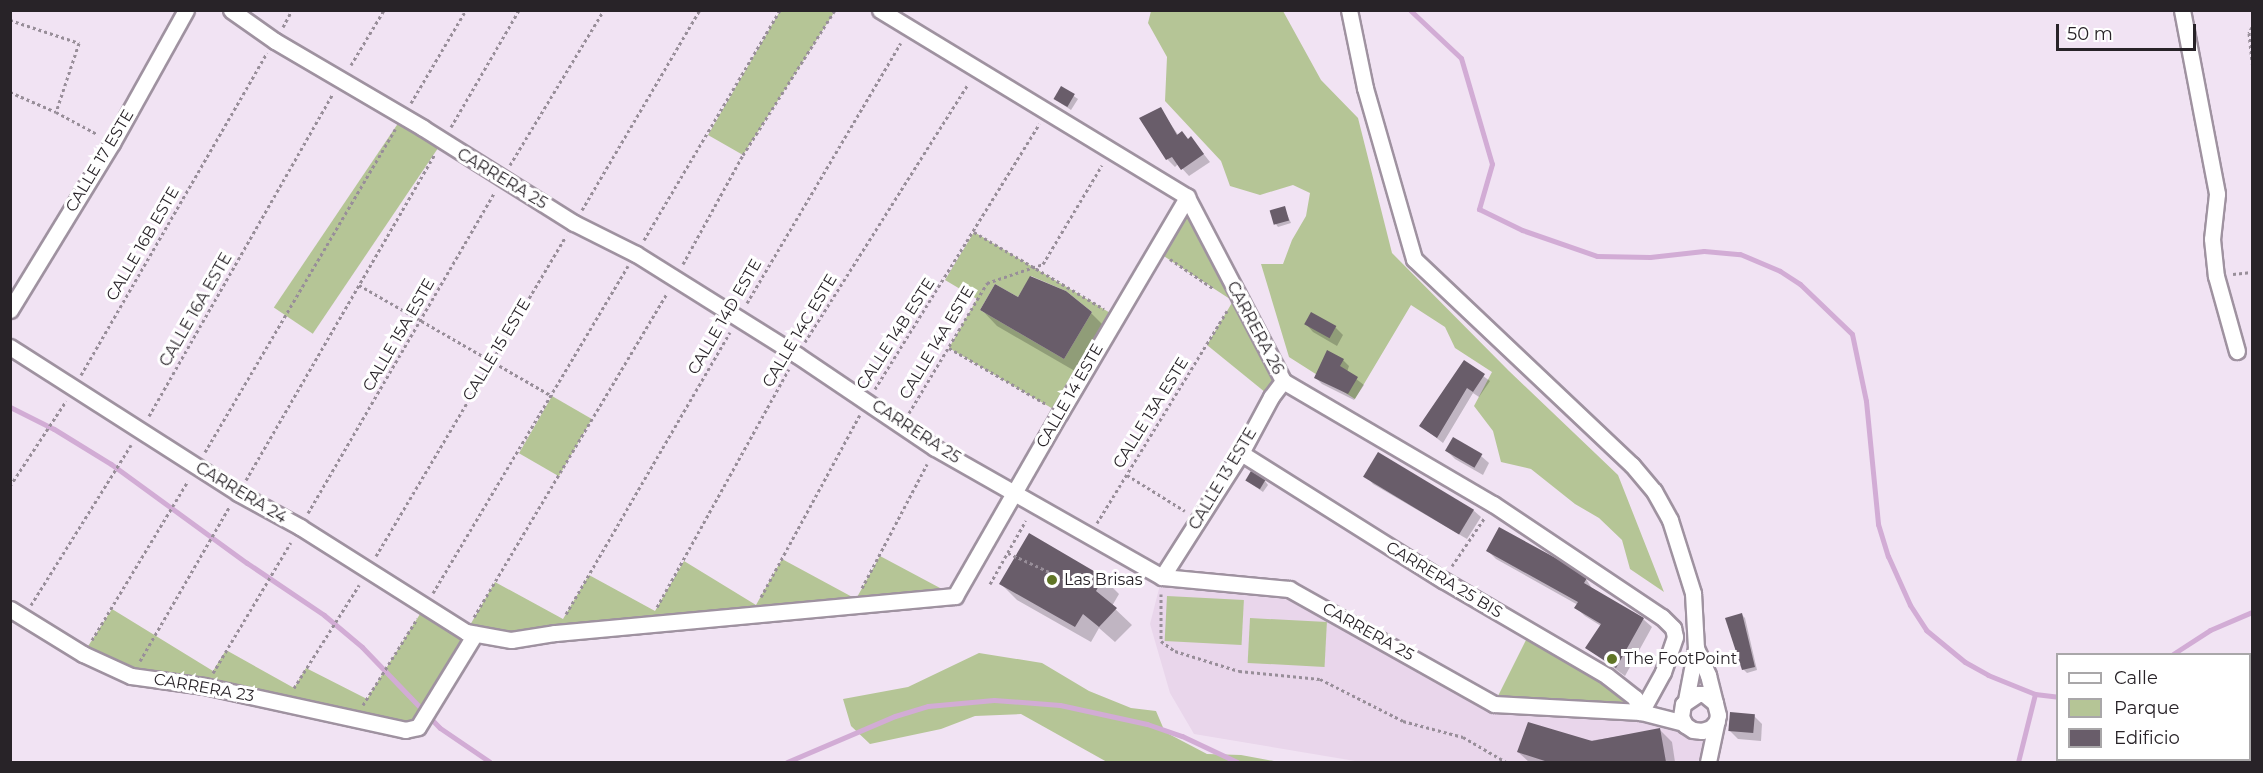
<!DOCTYPE html>
<html>
<head>
<meta charset="utf-8">
<style>
  body { margin:0 }
  #map { position:relative; width:2263px; height:773px; overflow:hidden; background:#f1e3f3; font-family:Montserrat,sans-serif }
  div>[style] { position:absolute }
  .built>* { inset:0; background:#e9d6eb }
  .green>* { inset:0; background:#b5c596; transform-origin:0 0 }
  .shadow>* { inset:0; background:#0003 }
  .stream>* { height:5px; margin:-2.5px; padding:0 2.5px; transform-origin:2.5px; border-radius:2.5px; background:#d2acd5 }
  .building>* { inset:0; background:#695d6a; transform-origin:0 0 }
  .path>* { height:3px; margin-top:-1.5px; transform-origin:0; background:repeating-linear-gradient(90deg,#988e99 0 3px,transparent 0 6px) }
  .roads { filter:drop-shadow(2px 0 #9f92a0) drop-shadow(-2px 0 #9f92a0) drop-shadow(0 2px #9f92a0) drop-shadow(0 -2px #9f92a0) }
  .minor>* { height:15px; margin:-7.5px; padding:0 7.5px; transform-origin:7.5px; border-radius:7.5px; background:#fff }
  .dots>* { width:16px; height:16px; translate:-50% -50%; box-sizing:border-box; border:3px solid #fff; border-radius:50% }
  span { translate:-50% -50%; white-space:nowrap; text-align:center; line-height:1.15; -webkit-text-stroke:6px #fff; paint-order:stroke }
  .street-label { font-size:16px; color:#282328 }
  .poi-label { font-size:16px; color:#282328 }
  .left { translate:0 -50%; text-align:left }
  .frame { position:absolute; inset:0; border:12px solid #282328; pointer-events:none }
  .legend { position:absolute; left:2056px; top:653px; width:195px; height:108px; box-sizing:border-box; background:#fff; border:2px solid #a9a7a9; margin:0; padding:8px 10px; list-style:none; font-size:18px; color:#282328 }
  .legend li { display:flex; align-items:center; gap:12px; height:30px }
  .legend b { width:30px; border:2px solid #a9a7a9 }
  .scale { position:absolute; left:2056px; top:24px; width:140px; height:27px; box-sizing:border-box; border:3px solid #282328; border-top:0; padding-left:8px; font-size:18px; line-height:21px; white-space:nowrap; color:#282328; -webkit-text-stroke:4px #fff; paint-order:stroke }
</style>
</head>
<body>
<div id="map">
  <div class="built">
    <i style="clip-path:polygon(1162px 577px,1289px 589px,1494px 704px,1641px 712px,1711px 728px,1708px 762px,1361px 762px,1194px 734px,1170px 693px,1150px 624px)"></i>
  </div>
  <div class="green">
    <i style="clip-path:polygon(780px 11px,835px 11px,743px 155px,708px 135px)"></i>
    <i style="clip-path:polygon(1151px 11px,1283px 11px,1321px 80px,1358px 118px,1392px 253px,1509px 371px,1618px 475px,1664px 592px,1630px 569px,1622px 540px,1599px 518px,1575px 504px,1531px 469px,1501px 462px,1493px 431px,1474px 406px,1492px 372px,1455px 348px,1445px 327px,1411px 305px,1355px 399px,1289px 357px,1261px 264px,1283px 264px,1292px 240px,1306px 216px,1310px 193px,1293px 185px,1260px 195px,1230px 186px,1221px 161px,1165px 101px,1167px 57px,1148px 23px)"></i>
    <i style="left:403px;top:116px;width:47px;height:231px;rotate:34deg"></i>
    <i style="clip-path:polygon(1187px 197px,1278px 370px,1271px 397px,1207px 345px,1233px 301px,1156px 251px)"></i>
    <i style="clip-path:polygon(evenodd,974px 232px,1117px 317px,1060px 413px,949px 348px,977px 299px,945px 280px,974px 232px,1031px 276px,1066px 291px,1092px 312px,1064px 359px,980px 310px,995px 284px,1018px 297px,1031px 276px)"></i>
    <i style="left:552px;top:396px;width:46px;height:66px;rotate:30deg"></i>
    <i style="clip-path:polygon(880px 556px,955px 596px,555px 633px,475px 634px,418px 727px,131px 676px,83px 654px,112px 609px,213px 671px,226px 650px,294px 688px,306px 668px,367px 699px,425px 606px,466px 632px,495px 582px,563px 619px,589px 575px,655px 611px,684px 561px,756px 605px,782px 559px,856px 599px)"></i>
    <i style="left:1167px;top:596px;width:77px;height:45px;rotate:3deg"></i>
    <i style="left:1250px;top:618px;width:77px;height:45px;rotate:3deg"></i>
    <i style="clip-path:polygon(1530px 632px,1607px 676px,1641px 712px,1494px 704px)"></i>
    <i style="clip-path:polygon(979px 653px,1042px 663px,1089px 691px,1131px 708px,1156px 711px,1165px 732px,1207px 754px,1241px 755px,1279px 762px,1107px 762px,1021px 714px,975px 716px,941px 729px,870px 744px,851px 726px,843px 699px,908px 687px)"></i>
  </div>
  <div class="shadow">
    <i style="clip-path:polygon(1062px 88px,1078px 99px,1071px 110px,1059px 102px)"></i>
    <i style="clip-path:polygon(1160px 109px,1179px 136px,1189px 140px,1191px 138px,1210px 162px,1189px 176px,1178px 164px,1175px 167px,1168px 160px,1142px 119px)"></i>
    <i style="clip-path:polygon(1284px 208px,1291px 223px,1278px 227px,1275px 223px)"></i>
    <i style="clip-path:polygon(1018px 299px,1091px 313px,1107px 329px,1080px 374px,997px 326px,982px 310px)"></i>
    <i style="clip-path:polygon(1306px 324px,1335px 327px,1343px 335px,1337px 346px,1313px 332px)"></i>
    <i style="clip-path:polygon(1343px 360px,1349px 366px,1347px 372px,1364px 385px,1354px 400px,1322px 384px,1316px 378px)"></i>
    <i style="clip-path:polygon(1464px 362px,1490px 381px,1479px 397px,1473px 393px,1443px 443px,1421px 426px)"></i>
    <i style="clip-path:polygon(1454px 439px,1481px 456px,1489px 463px,1483px 475px,1455px 459px,1447px 451px)"></i>
    <i style="clip-path:polygon(1366px 476px,1473px 510px,1481px 517px,1467px 539px,1373px 484px)"></i>
    <i style="clip-path:polygon(1265px 481px,1268px 485px,1263px 492px,1250px 483px)"></i>
    <i style="clip-path:polygon(1488px 551px,1586px 579px,1593px 590px,1643px 619px,1652px 627px,1625px 676px,1587px 648px,1601px 626px,1585px 616px,1576px 608px,1578px 605px,1496px 559px)"></i>
    <i style="clip-path:polygon(1103px 578px,1119px 594px,1112px 606px,1132px 625px,1115px 642px,1099px 628px,1091px 642px,1017px 600px,1001px 584px)"></i>
    <i style="clip-path:polygon(1742px 615px,1745px 618px,1757px 670px,1747px 673px,1743px 669px)"></i>
    <i style="clip-path:polygon(1754px 716px,1762px 724px,1761px 741px,1738px 739px,1730px 731px)"></i>
    <i style="clip-path:polygon(1660px 730px,1672px 742px,1675px 762px,1529px 762px,1518px 752px)"></i>
  </div>
  <div class="stream">
    <i style="left:1410px;top:10px;width:70px;rotate:43.3deg"></i>
    <i style="left:1461px;top:58px;width:110px;rotate:73.7deg"></i>
    <i style="left:1492px;top:164px;width:47px;rotate:106.1deg"></i>
    <i style="left:1479px;top:209px;width:48px;rotate:26deg"></i>
    <i style="left:1522px;top:230px;width:79px;rotate:19.1deg"></i>
    <i style="left:1597px;top:256px;width:53px;rotate:1.1deg"></i>
    <i style="left:1650px;top:257px;width:54px;rotate:-6.3deg"></i>
    <i style="left:1704px;top:251px;width:36px;rotate:5deg"></i>
    <i style="left:1740px;top:254px;width:43px;rotate:23deg"></i>
    <i style="left:1780px;top:271px;width:24px;rotate:33deg"></i>
    <i style="left:1800px;top:284px;width:72px;rotate:43.9deg"></i>
    <i style="left:1852px;top:334px;width:68px;rotate:78.2deg"></i>
    <i style="left:1866px;top:401px;width:124px;rotate:84.4deg"></i>
    <i style="left:1878px;top:524px;width:34px;rotate:73deg"></i>
    <i style="left:1888px;top:556px;width:54px;rotate:65.8deg"></i>
    <i style="left:1910px;top:605px;width:30px;rotate:57deg"></i>
    <i style="left:1926px;top:630px;width:50px;rotate:39.4deg"></i>
    <i style="left:1965px;top:662px;width:26px;rotate:29deg"></i>
    <i style="left:1988px;top:675px;width:51px;rotate:22deg"></i>
    <i style="left:2035px;top:694px;width:23px;rotate:7deg"></i>
    <i style="left:10px;top:407px;width:49px;rotate:26.6deg"></i>
    <i style="left:54px;top:429px;width:67px;rotate:31.6deg"></i>
    <i style="left:111px;top:464px;width:168px;rotate:36.1deg"></i>
    <i style="left:247px;top:563px;width:93px;rotate:34deg"></i>
    <i style="left:324px;top:615px;width:50px;rotate:40.1deg"></i>
    <i style="left:362px;top:647px;width:112px;rotate:46.1deg"></i>
    <i style="left:440px;top:728px;width:60px;rotate:34.2deg"></i>
    <i style="left:2173px;top:654px;width:44px;rotate:-33deg"></i>
    <i style="left:2210px;top:630px;width:46px;rotate:-23.2deg"></i>
    <i style="left:787px;top:762px;width:117px;rotate:-23.1deg"></i>
    <i style="left:895px;top:716px;width:34px;rotate:-17deg"></i>
    <i style="left:928px;top:706px;width:66px;rotate:-5.2deg"></i>
    <i style="left:994px;top:700px;width:66px;rotate:4.3deg"></i>
    <i style="left:1060px;top:705px;width:89px;rotate:12.3deg"></i>
    <i style="left:1147px;top:724px;width:37px;rotate:19deg"></i>
    <i style="left:1182px;top:736px;width:61px;rotate:25.3deg"></i>
    <i style="left:2018px;top:762px;width:70px;rotate:-76deg"></i>
  </div>
  <div class="building">
    <i style="left:1061px;top:86px;width:16px;height:15px;rotate:30deg"></i>
    <i style="clip-path:polygon(1161px 107px,1177px 135px,1182px 131px,1188px 139px,1191px 136px,1204px 154px,1181px 170px,1172px 157px,1166px 160px,1139px 118px)"></i>
    <i style="left:1285px;top:206px;width:15px;height:16px;rotate:74deg"></i>
    <i style="clip-path:polygon(1030px 276px,1066px 291px,1092px 312px,1064px 359px,980px 310px,995px 284px,1018px 297px)"></i>
    <i style="left:1311px;top:312px;width:29px;height:14px;rotate:29deg"></i>
    <i style="clip-path:polygon(1327px 350px,1344px 359px,1340px 366px,1358px 377px,1348px 394px,1314px 378px)"></i>
    <i style="clip-path:polygon(1464px 360px,1485px 374px,1473px 392px,1467px 388px,1437px 438px,1419px 426px)"></i>
    <i style="left:1453px;top:437px;width:34px;height:16px;rotate:30deg"></i>
    <i style="left:1378px;top:452px;width:112px;height:29px;rotate:31deg"></i>
    <i style="left:1251px;top:471px;width:17px;height:11px;rotate:31deg"></i>
    <i style="clip-path:polygon(1499px 527px,1563px 562px,1587px 578px,1584px 583px,1644px 618px,1616px 668px,1585px 648px,1601px 624px,1574px 608px,1578px 602px,1486px 551px)"></i>
    <i style="clip-path:polygon(1029px 533px,1104px 577px,1096px 591px,1117px 608px,1099px 627px,1083px 614px,1075px 627px,999px 584px)"></i>
    <i style="clip-path:polygon(1742px 613px,1755px 667px,1742px 670px,1725px 618px)"></i>
    <i style="left:1730px;top:712px;width:25px;height:19px;rotate:5deg"></i>
    <i style="clip-path:polygon(1528px 722px,1592px 741px,1660px 728px,1666px 762px,1548px 762px,1517px 752px)"></i>
  </div>
  <div class="path">
    <i style="left:10px;top:20px;width:73px;rotate:18.4deg"></i>
    <i style="left:79px;top:43px;width:73px;rotate:108.4deg"></i>
    <i style="left:283px;top:27px;width:19px;rotate:-62deg"></i>
    <i style="left:2252px;top:27px;width:7px;rotate:117deg"></i>
    <i style="left:2249px;top:33px;width:31px;rotate:84deg"></i>
    <i style="left:351px;top:65px;width:64px;rotate:-59deg"></i>
    <i style="left:10px;top:92px;width:50px;rotate:23.5deg"></i>
    <i style="left:56px;top:112px;width:47px;rotate:28.2deg"></i>
    <i style="left:411px;top:103px;width:108px;rotate:-59.4deg"></i>
    <i style="left:451px;top:127px;width:135px;rotate:-59.8deg"></i>
    <i style="left:510px;top:165px;width:181px;rotate:-58.8deg"></i>
    <i style="left:582px;top:210px;width:232px;rotate:-59.5deg"></i>
    <i style="left:974px;top:232px;width:151px;rotate:30.6deg"></i>
    <i style="left:644px;top:240px;width:267px;rotate:-59.4deg"></i>
    <i style="left:1170px;top:259px;width:53px;rotate:34.3deg"></i>
    <i style="left:683px;top:264px;width:124px;rotate:-61.2deg"></i>
    <i style="left:743px;top:155px;width:172px;rotate:-57.6deg"></i>
    <i style="left:2233px;top:274px;width:19px;rotate:-6deg"></i>
    <i style="left:359px;top:285px;width:223px;rotate:29.9deg"></i>
    <i style="left:747px;top:303px;width:302px;rotate:-59.4deg"></i>
    <i style="left:805px;top:342px;width:305px;rotate:-57.7deg"></i>
    <i style="left:949px;top:348px;width:112px;rotate:30deg"></i>
    <i style="left:81px;top:375px;width:372px;rotate:-60deg"></i>
    <i style="left:875px;top:389px;width:312px;rotate:-58.2deg"></i>
    <i style="left:909px;top:413px;width:152px;rotate:-59deg"></i>
    <i style="left:987px;top:283px;width:59px;rotate:-18.7deg"></i>
    <i style="left:1043px;top:264px;width:115px;rotate:-59.2deg"></i>
    <i style="left:149px;top:416px;width:371px;rotate:-60.3deg"></i>
    <i style="left:205px;top:452px;width:375px;rotate:-59.5deg"></i>
    <i style="left:1127px;top:475px;width:68px;rotate:31.8deg"></i>
    <i style="left:246px;top:480px;width:377px;rotate:-59.9deg"></i>
    <i style="left:10px;top:486px;width:102px;rotate:-56.6deg"></i>
    <i style="left:308px;top:513px;width:371px;rotate:-59.8deg"></i>
    <i style="left:1097px;top:523px;width:249px;rotate:-58.5deg"></i>
    <i style="left:1008px;top:553px;width:65px;rotate:24.6deg"></i>
    <i style="left:376px;top:556px;width:372px;rotate:-59.3deg"></i>
    <i style="left:1452px;top:566px;width:59px;rotate:-56deg"></i>
    <i style="left:990px;top:584px;width:73px;rotate:-60.6deg"></i>
    <i style="left:862px;top:588px;width:140px;rotate:-62.3deg"></i>
    <i style="left:433px;top:593px;width:381px;rotate:-59.2deg"></i>
    <i style="left:1161px;top:594px;width:47px;rotate:90deg"></i>
    <i style="left:1161px;top:641px;width:17px;rotate:36deg"></i>
    <i style="left:1175px;top:651px;width:67px;rotate:17.4deg"></i>
    <i style="left:1239px;top:671px;width:81px;rotate:5.6deg"></i>
    <i style="left:1320px;top:679px;width:93px;rotate:26.8deg"></i>
    <i style="left:1403px;top:721px;width:62px;rotate:14.9deg"></i>
    <i style="left:1463px;top:737px;width:50px;rotate:30.2deg"></i>
    <i style="left:761px;top:597px;width:207px;rotate:-61.5deg"></i>
    <i style="left:31px;top:605px;width:189px;rotate:-58deg"></i>
    <i style="left:657px;top:607px;width:272px;rotate:-61deg"></i>
    <i style="left:566px;top:614px;width:326px;rotate:-59.8deg"></i>
    <i style="left:474px;top:617px;width:377px;rotate:-59.2deg"></i>
    <i style="left:92px;top:640px;width:186px;rotate:-58.9deg"></i>
    <i style="left:140px;top:661px;width:179px;rotate:-59.9deg"></i>
    <i style="left:213px;top:673px;width:152px;rotate:-59.2deg"></i>
    <i style="left:294px;top:688px;width:122px;rotate:-57.7deg"></i>
    <i style="left:363px;top:705px;width:102px;rotate:-57.9deg"></i>
  </div>
  <div class="roads">
    <div class="minor">
      <i style="left:231px;top:10px;width:54px;rotate:35.2deg"></i>
      <i style="left:275px;top:41px;width:172px;rotate:30.4deg"></i>
      <i style="left:423px;top:128px;width:178px;rotate:32.2deg"></i>
      <i style="left:574px;top:223px;width:69px;rotate:26.6deg"></i>
      <i style="left:636px;top:254px;width:190px;rotate:32.1deg"></i>
      <i style="left:797px;top:355px;width:166px;rotate:34deg"></i>
      <i style="left:935px;top:448px;width:261px;rotate:29.6deg"></i>
      <i style="left:1162px;top:577px;width:128px;rotate:5.4deg"></i>
      <i style="left:1289px;top:589px;width:235px;rotate:29.3deg"></i>
      <i style="left:1494px;top:704px;width:147px;rotate:3.1deg"></i>
      <i style="left:1641px;top:712px;width:44px;rotate:14.3deg"></i>
      <i style="left:880px;top:10px;width:359px;rotate:31.3deg"></i>
      <i style="left:1187px;top:197px;width:208px;rotate:62.4deg"></i>
      <i style="left:1283px;top:381px;width:243px;rotate:30.4deg"></i>
      <i style="left:1493px;top:504px;width:203px;rotate:33.8deg"></i>
      <i style="left:1662px;top:617px;width:16px;rotate:45deg"></i>
      <i style="left:1673px;top:628px;width:9px;rotate:77deg"></i>
      <i style="left:1675px;top:637px;width:37px;rotate:109deg"></i>
      <i style="left:1663px;top:672px;width:46px;rotate:118.8deg"></i>
      <i style="left:1349px;top:10px;width:80px;rotate:78.4deg"></i>
      <i style="left:1365px;top:88px;width:178px;rotate:74deg"></i>
      <i style="left:1414px;top:259px;width:300px;rotate:43.4deg"></i>
      <i style="left:1632px;top:465px;width:34px;rotate:50deg"></i>
      <i style="left:1654px;top:491px;width:33px;rotate:61deg"></i>
      <i style="left:1670px;top:520px;width:77px;rotate:72.5deg"></i>
      <i style="left:1693px;top:593px;width:55px;rotate:86.9deg"></i>
      <i style="left:1696px;top:648px;width:53px;rotate:100.9deg"></i>
      <i style="left:2182px;top:10px;width:187px;rotate:79.2deg"></i>
      <i style="left:2217px;top:194px;width:45px;rotate:96.3deg"></i>
      <i style="left:2212px;top:239px;width:37px;rotate:84deg"></i>
      <i style="left:2216px;top:276px;width:78px;rotate:74.4deg"></i>
      <i style="left:10px;top:310px;width:196px;rotate:-58.6deg"></i>
      <i style="left:112px;top:143px;width:152px;rotate:-60.9deg"></i>
      <i style="left:10px;top:347px;width:271px;rotate:32.6deg"></i>
      <i style="left:238px;top:493px;width:71px;rotate:28.7deg"></i>
      <i style="left:300px;top:527px;width:196px;rotate:32.3deg"></i>
      <i style="left:466px;top:632px;width:46px;rotate:10.1deg"></i>
      <i style="left:511px;top:640px;width:45px;rotate:-9deg"></i>
      <i style="left:555px;top:633px;width:402px;rotate:-5.3deg"></i>
      <i style="left:955px;top:596px;width:211px;rotate:-60.2deg"></i>
      <i style="left:1060px;top:413px;width:251px;rotate:-59.5deg"></i>
      <i style="left:1241px;top:453px;width:239px;rotate:32.2deg"></i>
      <i style="left:1443px;top:580px;width:190px;rotate:30.3deg"></i>
      <i style="left:1607px;top:676px;width:36px;rotate:38deg"></i>
      <i style="left:1635px;top:698px;width:15px;rotate:67deg"></i>
      <i style="left:1162px;top:577px;width:147px;rotate:-57.5deg"></i>
      <i style="left:1241px;top:453px;width:64px;rotate:-61.8deg"></i>
      <i style="left:1271px;top:397px;width:20px;rotate:-53deg"></i>
      <i style="left:10px;top:609px;width:86px;rotate:31.7deg"></i>
      <i style="left:83px;top:654px;width:53px;rotate:24.6deg"></i>
      <i style="left:131px;top:676px;width:74px;rotate:7.8deg"></i>
      <i style="left:204px;top:686px;width:206px;rotate:12.3deg"></i>
      <i style="left:405px;top:730px;width:13px;rotate:-13deg"></i>
      <i style="left:418px;top:727px;width:109px;rotate:-58.5deg"></i>
      <i style="left:1696px;top:648px;width:30px;rotate:66deg"></i>
      <i style="left:1708px;top:675px;width:29px;rotate:76deg"></i>
      <i style="left:1708px;top:762px;width:48px;rotate:-78deg"></i>
      <i style="left:1718px;top:715px;width:12px;rotate:-104deg"></i>
      <i style="left:1715px;top:703px;width:14px;rotate:-141deg"></i>
      <i style="left:1704px;top:694px;width:6px;rotate:180deg"></i>
      <i style="left:1698px;top:694px;width:18px;rotate:146deg"></i>
      <i style="left:1683px;top:704px;width:13px;rotate:99deg"></i>
      <i style="left:1681px;top:717px;width:9px;rotate:63deg"></i>
      <i style="left:1685px;top:725px;width:9px;rotate:32deg"></i>
      <i style="left:1693px;top:730px;width:9px;rotate:6deg"></i>
      <i style="left:1702px;top:731px;width:9px;rotate:-18deg"></i>
      <i style="left:1711px;top:728px;width:9px;rotate:-49deg"></i>
    </div>
  </div>
  <div class="dots">
    <i style="left:1052px;top:580px;background:#607526"></i>
    <i style="left:1612px;top:659px;background:#607526"></i>
  </div>
  <div class="street-label">
    <span style="left:100px;top:161px;rotate:-59deg">CALLE 17 ESTE</span>
    <span style="left:502px;top:179px;rotate:31deg">CARRERA 25</span>
    <span style="left:143px;top:244px;rotate:-60deg">CALLE 16B ESTE</span>
    <span style="left:196px;top:310px;rotate:-60deg">CALLE 16A ESTE</span>
    <span style="left:725px;top:317px;rotate:-60deg">CALLE 14D ESTE</span>
    <span style="left:1255px;top:328px;rotate:62deg">CARRERA 26</span>
    <span style="left:800px;top:331px;rotate:-59deg">CALLE 14C ESTE</span>
    <span style="left:896px;top:334px;rotate:-57deg">CALLE 14B ESTE</span>
    <span style="left:399px;top:335px;rotate:-60deg">CALLE 15A ESTE</span>
    <span style="left:937px;top:343px;rotate:-59deg">CALLE 14A ESTE</span>
    <span style="left:497px;top:350px;rotate:-59deg">CALLE 15 ESTE</span>
    <span style="left:1070px;top:396px;rotate:-60deg">CALLE 14 ESTE</span>
    <span style="left:1151px;top:413px;rotate:-58deg">CALLE 13A ESTE</span>
    <span style="left:916px;top:432px;rotate:33deg">CARRERA 25</span>
    <span style="left:1223px;top:479px;rotate:-59deg">CALLE 13 ESTE</span>
    <span style="left:241px;top:493px;rotate:31deg">CARRERA 24</span>
    <span style="left:1444px;top:580px;rotate:31deg">CARRERA 25 BIS</span>
    <span style="left:1368px;top:632px;rotate:29deg">CARRERA 25</span>
    <span style="left:204px;top:688px;rotate:10deg">CARRERA 23</span>
  </div>
  <div class="poi-label">
    <span class="left" style="left:1064px;top:580px">Las Brisas</span>
    <span class="left" style="left:1624px;top:659px">The FootPoint</span>
  </div>
  <div class="frame"></div>
  <ul class="legend">
  <li><b style="height:8px;background:#fff"></b>Calle</li>
  <li><b style="height:16px;background:#b5c596"></b>Parque</li>
  <li><b style="height:16px;background:#695d6a"></b>Edificio</li>
  </ul>
  <div class="scale">50 m</div>
</div>
</body>
</html>
